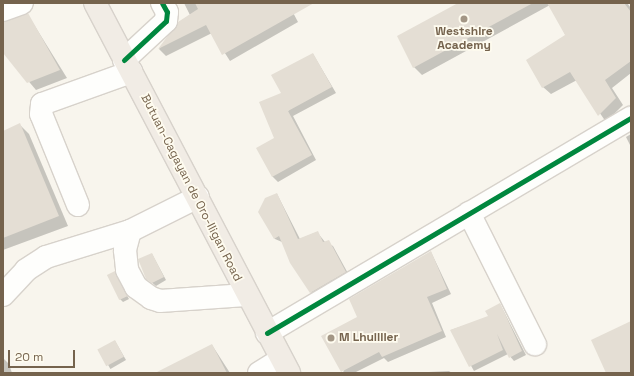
<!DOCTYPE html>
<html>
<head>
<meta charset="utf-8">
<style>
  body { margin:0 }
  #map { position:relative; width:634px; height:376px; overflow:hidden; background:#f8f5ed; font-family:"Space Grotesk",sans-serif }
  div>[style] { position:absolute }
  .shadow>* { inset:0; background:#0003; transform-origin:0 0 }
  .building>* { inset:0; background:#e4ded4; transform-origin:0 0 }
  .roads { filter:drop-shadow(1px 0 #d7d2cb) drop-shadow(-1px 0 #d7d2cb) drop-shadow(0 1px #d7d2cb) drop-shadow(0 -1px #d7d2cb) }
  .minor>* { height:22px; margin:-11px; padding:0 11px; transform-origin:11px; border-radius:11px; background:#fefefc }
  .highway>* { height:22px; margin:-11px; padding:0 11px; transform-origin:11px; border-radius:11px; background:#f1ece5 }
  .cycleway>* { height:5px; margin:-2.5px; padding:0 2.5px; transform-origin:2.5px; border-radius:2.5px; background:#00873e }
  .dots>* { width:11px; height:11px; translate:-50% -50%; box-sizing:border-box; border:2px solid #fefbef; border-radius:50% }
  span { translate:-50% -50%; white-space:nowrap; text-align:center; line-height:1.15; -webkit-text-stroke:3.5px #fefbef; paint-order:stroke }
  .poi-label { font-size:12px; color:#75634d; font-weight:700 }
  .left { translate:0 -50%; text-align:left }
  .street-label { font-size:12px; color:#75634d }
  .frame { position:absolute; inset:0; border:4px solid #75634d; pointer-events:none }
  .scale { position:absolute; left:8px; top:350px; width:67px; height:18px; box-sizing:border-box; border:2px solid #75634d; border-top:0; padding-left:5px; font-size:12px; line-height:14px; white-space:nowrap; color:#75634d; -webkit-text-stroke:3px #fefbef; paint-order:stroke }
</style>
</head>
<body>
<div id="map">
  <div class="shadow">
    <i style="clip-path:polygon(184px 3px,288px 3px,298px 22px,230px 61px,212px 33px,166px 56px,159px 49px,179px 22px,190px 15px)"></i>
    <i style="clip-path:polygon(460px 3px,627px 3px,631px 8px,631px 73px,612px 88px,623px 105px,606px 122px,577px 80px,551px 94px,543px 87px,566px 36px,550px 5px,422px 75px,414px 67px)"></i>
    <i style="clip-path:polygon(28px 15px,67px 78px,36px 90px,3px 51px,3px 25px)"></i>
    <i style="clip-path:polygon(313px 54px,336px 93px,293px 116px,316px 160px,278px 182px,272px 176px,276px 139px)"></i>
    <i style="clip-path:polygon(20px 125px,29px 134px,68px 226px,3px 250px,3px 132px)"></i>
    <i style="clip-path:polygon(631px 134px,631px 147px,626px 137px)"></i>
    <i style="clip-path:polygon(277px 194px,300px 239px,317px 232px,325px 242px,333px 246px,350px 277px,315px 297px,311px 292px,282px 242px,275px 239px,259px 212px)"></i>
    <i style="clip-path:polygon(431px 252px,451px 294px,432px 303px,446px 337px,388px 362px,384px 358px,354px 373px,343px 373px,359px 317px)"></i>
    <i style="clip-path:polygon(152px 254px,166px 280px,156px 286px,150px 281px)"></i>
    <i style="clip-path:polygon(114px 273px,129px 299px,123px 302px,120px 299px)"></i>
    <i style="clip-path:polygon(500px 304px,526px 355px,514px 361px,508px 354px,474px 371px,451px 330px,489px 317px)"></i>
    <i style="left:115px;top:341px;width:22px;height:18px;rotate:60deg"></i>
    <i style="clip-path:polygon(212px 345px,230px 373px,163px 373px)"></i>
    <i style="clip-path:polygon(3px 358px,9px 364px,12px 373px,3px 373px)"></i>
    <i style="clip-path:polygon(449px 371px,452px 373px,408px 373px)"></i>
  </div>
  <div class="building">
    <i style="clip-path:polygon(195px 3px,314px 3px,222px 55px,206px 25px,158px 49px,178px 22px,198px 9px)"></i>
    <i style="clip-path:polygon(458px 3px,533px 3px,413px 68px,397px 36px)"></i>
    <i style="clip-path:polygon(547px 3px,624px 3px,631px 12px,631px 61px,605px 80px,616px 98px,598px 116px,570px 72px,542px 88px,526px 60px,565px 35px)"></i>
    <i style="clip-path:polygon(28px 13px,60px 70px,27px 83px,3px 53px,3px 22px)"></i>
    <i style="clip-path:polygon(313px 53px,332px 87px,288px 111px,312px 155px,272px 177px,256px 148px,274px 138px,259px 102px,281px 93px,271px 75px)"></i>
    <i style="clip-path:polygon(20px 123px,59px 216px,3px 238px,3px 131px)"></i>
    <i style="clip-path:polygon(277px 193px,298px 239px,318px 231px,323px 242px,329px 240px,346px 272px,310px 293px,290px 263px,279px 236px,274px 239px,258px 212px,265px 198px)"></i>
    <i style="clip-path:polygon(431px 251px,447px 289px,427px 297px,442px 331px,382px 357px,379px 352px,341px 372px,321px 336px,357px 317px,349px 299px)"></i>
    <i style="clip-path:polygon(152px 253px,164px 277px,152px 283px,146px 279px,138px 259px)"></i>
    <i style="left:115px;top:271px;width:28px;height:9px;rotate:64deg"></i>
    <i style="clip-path:polygon(500px 303px,522px 351px,509px 358px,497px 334px,503px 350px,469px 367px,450px 330px,488px 316px,485px 311px)"></i>
    <i style="clip-path:polygon(631px 321px,631px 373px,606px 373px,591px 340px)"></i>
    <i style="left:115px;top:340px;width:19px;height:20px;rotate:62deg"></i>
    <i style="clip-path:polygon(212px 344px,227px 373px,155px 373px)"></i>
  </div>
  <div class="roads">
    <div class="minor">
      <i style="left:3px;top:10px;width:20px;rotate:-20deg"></i>
      <i style="left:124px;top:60px;width:57px;rotate:-42.9deg"></i>
      <i style="left:166px;top:21px;width:9px;rotate:-84deg"></i>
      <i style="left:167px;top:12px;width:10px;rotate:-119deg"></i>
      <i style="left:78px;top:205px;width:98px;rotate:-112.1deg"></i>
      <i style="left:41px;top:114px;width:10px;rotate:-84deg"></i>
      <i style="left:42px;top:104px;width:95px;rotate:-19.8deg"></i>
      <i style="left:469px;top:213px;width:147px;rotate:63.3deg"></i>
      <i style="left:130px;top:231px;width:20px;rotate:105deg"></i>
      <i style="left:125px;top:250px;width:20px;rotate:84deg"></i>
      <i style="left:127px;top:270px;width:19px;rotate:62deg"></i>
      <i style="left:136px;top:287px;width:19px;rotate:36deg"></i>
      <i style="left:151px;top:298px;width:9px;rotate:18deg"></i>
      <i style="left:160px;top:301px;width:86px;rotate:-4deg"></i>
      <i style="left:3px;top:295px;width:34px;rotate:-47deg"></i>
      <i style="left:26px;top:270px;width:24px;rotate:-33deg"></i>
      <i style="left:46px;top:257px;width:88px;rotate:-17.2deg"></i>
      <i style="left:130px;top:231px;width:76px;rotate:-26.6deg"></i>
      <i style="left:267px;top:333px;width:423px;rotate:-30.6deg"></i>
      <i style="left:259px;top:373px;width:26px;rotate:-32deg"></i>
    </div>
    <div class="highway">
      <i style="left:95px;top:3px;width:418px;rotate:62.3deg"></i>
    </div>
  </div>
  <div class="cycleway">
    <i style="left:124px;top:60px;width:57px;rotate:-42.9deg"></i>
    <i style="left:166px;top:21px;width:9px;rotate:-84deg"></i>
    <i style="left:167px;top:12px;width:10px;rotate:-119deg"></i>
    <i style="left:267px;top:333px;width:423px;rotate:-30.6deg"></i>
  </div>
  <div class="dots">
    <i style="left:464px;top:19px;background:#a39685"></i>
    <i style="left:331px;top:338px;background:#a39685"></i>
  </div>
  <div class="poi-label">
    <span style="left:464px;top:39px">Westshire<br>Academy</span>
    <span class="left" style="left:339px;top:338px">M Lhuillier</span>
  </div>
  <div class="street-label">
    <span style="left:191px;top:188px;rotate:63deg">Butuan-Cagayan de Oro-Iligan Road</span>
  </div>
  <div class="frame"></div>
  <div class="scale">20 m</div>
</div>
</body>
</html>
